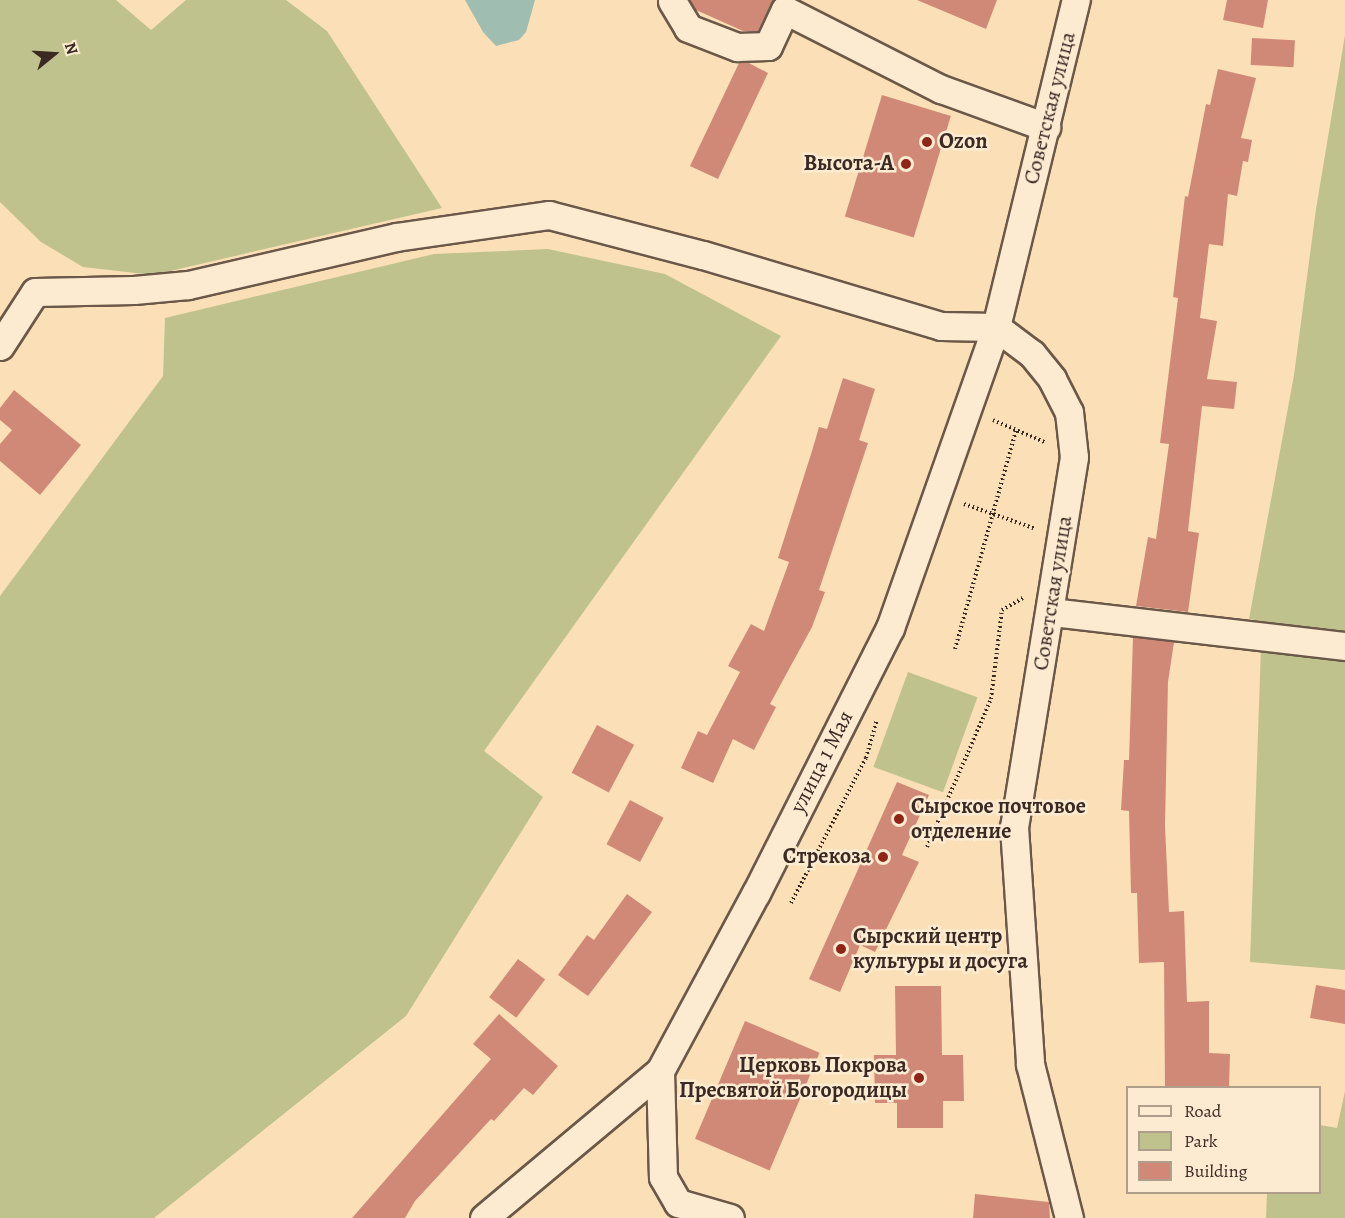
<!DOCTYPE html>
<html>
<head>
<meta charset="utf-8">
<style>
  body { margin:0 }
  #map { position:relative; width:1345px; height:1218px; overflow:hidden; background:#fbe0b7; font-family:Alegreya,serif }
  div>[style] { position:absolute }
  .green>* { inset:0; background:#c0c28d; transform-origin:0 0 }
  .water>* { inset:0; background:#9fbdb0 }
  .building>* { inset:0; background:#d18977; transform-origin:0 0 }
  .path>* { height:4px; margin-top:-2px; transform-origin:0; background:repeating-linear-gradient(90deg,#3b2a23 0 1.5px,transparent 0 4.5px) }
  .roads { filter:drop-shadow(2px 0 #6b5848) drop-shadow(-2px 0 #6b5848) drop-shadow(0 2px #6b5848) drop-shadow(0 -2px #6b5848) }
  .minor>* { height:27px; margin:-13.5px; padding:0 13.5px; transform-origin:13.5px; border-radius:13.5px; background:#fcebd0 }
  .dots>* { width:16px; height:16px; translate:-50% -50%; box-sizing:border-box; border:3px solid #fcebd0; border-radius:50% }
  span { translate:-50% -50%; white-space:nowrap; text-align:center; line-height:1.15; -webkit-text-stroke:5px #fcebd0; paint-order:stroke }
  .street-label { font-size:22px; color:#3b2a23 }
  .poi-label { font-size:22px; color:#3b2a23; font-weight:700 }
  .left { translate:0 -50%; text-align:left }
  .right { translate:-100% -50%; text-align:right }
  .legend { position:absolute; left:1126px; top:1086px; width:195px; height:108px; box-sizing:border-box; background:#fcebd0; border:2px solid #af9e8b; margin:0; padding:8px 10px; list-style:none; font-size:18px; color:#3b2a23 }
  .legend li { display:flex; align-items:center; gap:12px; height:30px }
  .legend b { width:30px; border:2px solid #af9e8b }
  .north { position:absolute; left:24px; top:24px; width:60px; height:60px; -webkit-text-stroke:4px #fcebd0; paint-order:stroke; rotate:72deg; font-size:16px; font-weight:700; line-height:24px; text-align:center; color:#3b2a23 }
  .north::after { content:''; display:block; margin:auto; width:21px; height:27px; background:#3b2a23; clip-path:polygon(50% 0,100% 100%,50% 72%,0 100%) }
</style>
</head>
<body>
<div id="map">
  <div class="green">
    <i style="clip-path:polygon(0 0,116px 0,151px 30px,186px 0,286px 0,327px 31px,442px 208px,153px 275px,83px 267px,41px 242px,0 202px)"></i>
    <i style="clip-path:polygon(1345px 35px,1345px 635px,1249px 619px,1294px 375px,1316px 209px)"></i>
    <i style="clip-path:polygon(548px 249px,665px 274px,781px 336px,484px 751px,543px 797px,406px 1016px,154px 1218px,0 1218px,0 596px,163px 376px,165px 318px,434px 254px)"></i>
    <i style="clip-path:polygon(1261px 647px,1345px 659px,1345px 970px,1250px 962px)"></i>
    <i style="left:908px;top:672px;width:74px;height:101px;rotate:20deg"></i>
    <i style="clip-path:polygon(1345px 1091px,1345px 1218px,1266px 1218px,1267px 1193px,1320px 1192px,1320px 1125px,1337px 1128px)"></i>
  </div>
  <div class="water">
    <i style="clip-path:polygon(465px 0,535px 0,526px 32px,519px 40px,496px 46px,483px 32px)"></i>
  </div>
  <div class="building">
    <i style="clip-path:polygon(690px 0,773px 0,758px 31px,743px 31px,696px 10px)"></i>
    <i style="clip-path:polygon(917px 0,997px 0,986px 29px)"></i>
    <i style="clip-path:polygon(1227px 0,1268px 0,1263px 28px,1223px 20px)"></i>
    <i style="left:1252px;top:38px;width:43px;height:27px;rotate:3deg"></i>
    <i style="clip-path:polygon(747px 62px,768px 73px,718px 179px,690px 166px,739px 63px)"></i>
    <i style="clip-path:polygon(1218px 69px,1256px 78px,1241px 138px,1252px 140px,1248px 162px,1243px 161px,1237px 196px,1228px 194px,1223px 246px,1209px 244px,1200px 318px,1217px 321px,1207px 379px,1237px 382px,1234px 409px,1202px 406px,1188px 531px,1199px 533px,1188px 612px,1136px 606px,1148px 537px,1156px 539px,1169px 444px,1160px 443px,1178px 298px,1173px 297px,1185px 196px,1188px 197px,1206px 104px,1210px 105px)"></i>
    <i style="left:882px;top:95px;width:72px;height:127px;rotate:17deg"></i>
    <i style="clip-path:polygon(843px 378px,875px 389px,859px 440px,868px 443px,819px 590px,825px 592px,812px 627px,770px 704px,776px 707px,754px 750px,733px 739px,713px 783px,681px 768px,698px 731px,707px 735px,740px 672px,728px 666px,751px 624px,764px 631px,789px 562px,778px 558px,812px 451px,819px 427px,827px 429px)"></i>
    <i style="clip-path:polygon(14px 390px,81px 445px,40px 495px,0 461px,0 444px,12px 430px,0 420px,0 408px)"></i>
    <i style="clip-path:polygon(1133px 637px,1174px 642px,1168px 682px,1165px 826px,1169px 912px,1184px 911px,1187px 1002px,1209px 1001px,1209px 1053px,1230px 1054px,1229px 1088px,1165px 1088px,1164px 962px,1139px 963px,1137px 893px,1131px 893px,1129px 811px,1121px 810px,1124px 760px,1129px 760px)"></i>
    <i style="left:597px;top:725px;width:42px;height:54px;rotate:28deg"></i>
    <i style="clip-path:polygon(897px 782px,929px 795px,902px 855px,919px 862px,875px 952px,860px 945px,840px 992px,809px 979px)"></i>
    <i style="left:630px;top:800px;width:38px;height:50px;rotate:28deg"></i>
    <i style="clip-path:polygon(627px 894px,652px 912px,588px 996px,558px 975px,587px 935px,594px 940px)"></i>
    <i style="left:518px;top:959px;width:34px;height:48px;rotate:37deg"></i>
    <i style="clip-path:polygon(1316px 985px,1345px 990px,1345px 1024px,1310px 1018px)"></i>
    <i style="clip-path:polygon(895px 986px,941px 986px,942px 1055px,963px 1055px,964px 1101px,943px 1101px,943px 1128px,897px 1128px,897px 1103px,875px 1103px,874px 1055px,896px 1055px)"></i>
    <i style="clip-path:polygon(499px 1014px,558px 1066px,533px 1095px,524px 1088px,494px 1121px,491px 1119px,415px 1201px,405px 1218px,352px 1218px,491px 1059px,473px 1044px)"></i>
    <i style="left:745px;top:1021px;width:81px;height:128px;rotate:23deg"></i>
    <i style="clip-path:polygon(975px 1194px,1049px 1202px,1050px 1218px,973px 1218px)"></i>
  </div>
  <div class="path">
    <i style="left:993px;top:420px;width:56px;rotate:23.3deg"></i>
    <i style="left:964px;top:504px;width:76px;rotate:19.1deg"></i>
    <i style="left:955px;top:649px;width:227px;rotate:-74.4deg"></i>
    <i style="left:927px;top:847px;width:161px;rotate:-66.6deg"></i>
    <i style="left:991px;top:699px;width:90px;rotate:-83deg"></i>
    <i style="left:1002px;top:610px;width:24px;rotate:-30deg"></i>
    <i style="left:791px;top:903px;width:163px;rotate:-62.7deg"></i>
    <i style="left:866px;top:758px;width:40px;rotate:-74deg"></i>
  </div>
  <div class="roads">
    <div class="minor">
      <i style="left:672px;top:1px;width:31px;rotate:59deg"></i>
      <i style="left:688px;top:28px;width:53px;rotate:21.2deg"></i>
      <i style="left:737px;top:47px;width:31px;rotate:-2deg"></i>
      <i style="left:768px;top:46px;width:40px;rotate:-65deg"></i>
      <i style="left:785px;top:10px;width:175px;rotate:26.9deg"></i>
      <i style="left:941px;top:89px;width:112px;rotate:19.9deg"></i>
      <i style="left:996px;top:327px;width:45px;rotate:36.9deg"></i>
      <i style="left:1032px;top:354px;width:32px;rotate:51deg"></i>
      <i style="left:1052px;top:379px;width:37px;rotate:63deg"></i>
      <i style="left:1069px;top:412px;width:45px;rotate:83.7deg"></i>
      <i style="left:1074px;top:457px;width:375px;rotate:99.2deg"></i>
      <i style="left:1014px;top:827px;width:238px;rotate:86.1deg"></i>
      <i style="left:1030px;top:1064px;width:159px;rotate:75.8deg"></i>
      <i style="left:0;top:346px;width:64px;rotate:-57.1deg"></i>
      <i style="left:35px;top:292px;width:99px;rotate:-1.2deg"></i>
      <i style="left:134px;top:290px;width:54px;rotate:-5.3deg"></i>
      <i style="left:188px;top:285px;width:213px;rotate:-13deg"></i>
      <i style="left:396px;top:237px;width:155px;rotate:-8.2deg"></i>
      <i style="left:549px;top:215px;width:159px;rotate:14.6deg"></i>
      <i style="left:703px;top:255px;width:248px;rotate:16.6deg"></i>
      <i style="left:941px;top:326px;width:55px;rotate:1deg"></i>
      <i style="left:1051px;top:612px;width:296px;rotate:6.6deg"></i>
      <i style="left:660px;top:1071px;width:106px;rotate:88.4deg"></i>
      <i style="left:663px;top:1177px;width:30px;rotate:60deg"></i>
      <i style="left:678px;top:1203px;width:54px;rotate:16.1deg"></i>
      <i style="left:484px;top:1218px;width:229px;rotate:-39.9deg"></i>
      <i style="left:660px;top:1071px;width:202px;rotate:-61.7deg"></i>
      <i style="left:756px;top:893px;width:297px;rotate:-63.2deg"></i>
      <i style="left:890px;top:628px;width:319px;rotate:-70.6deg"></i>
      <i style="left:996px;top:327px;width:337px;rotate:-76.3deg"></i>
    </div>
  </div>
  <div class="dots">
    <i style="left:927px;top:142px;background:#8f2418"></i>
    <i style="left:906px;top:164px;background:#8f2418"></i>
    <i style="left:899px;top:819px;background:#8f2418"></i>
    <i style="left:883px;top:857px;background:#8f2418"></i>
    <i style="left:841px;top:949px;background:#8f2418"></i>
    <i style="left:919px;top:1078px;background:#8f2418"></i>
  </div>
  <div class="street-label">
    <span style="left:1050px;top:108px;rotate:-76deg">Советская улица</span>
    <span style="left:1053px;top:593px;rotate:-81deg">Советская улица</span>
    <span style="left:822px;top:762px;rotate:-63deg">улица 1 Мая</span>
  </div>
  <div class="poi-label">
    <span class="left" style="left:939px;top:142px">Ozon</span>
    <span class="right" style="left:894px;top:164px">Высота-А</span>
    <span class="left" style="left:911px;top:819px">Сырское почтовое<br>отделение</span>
    <span class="right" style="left:871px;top:857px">Стрекоза</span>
    <span class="left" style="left:853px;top:949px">Сырский центр<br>культуры и досуга</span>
    <span class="right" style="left:907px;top:1078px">Церковь Покрова<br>Пресвятой Богородицы</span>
  </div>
  <ul class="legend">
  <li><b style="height:8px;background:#fcebd0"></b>Road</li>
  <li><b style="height:16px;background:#c0c28d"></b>Park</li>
  <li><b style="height:16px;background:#d18977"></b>Building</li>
  </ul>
  <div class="north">N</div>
</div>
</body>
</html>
